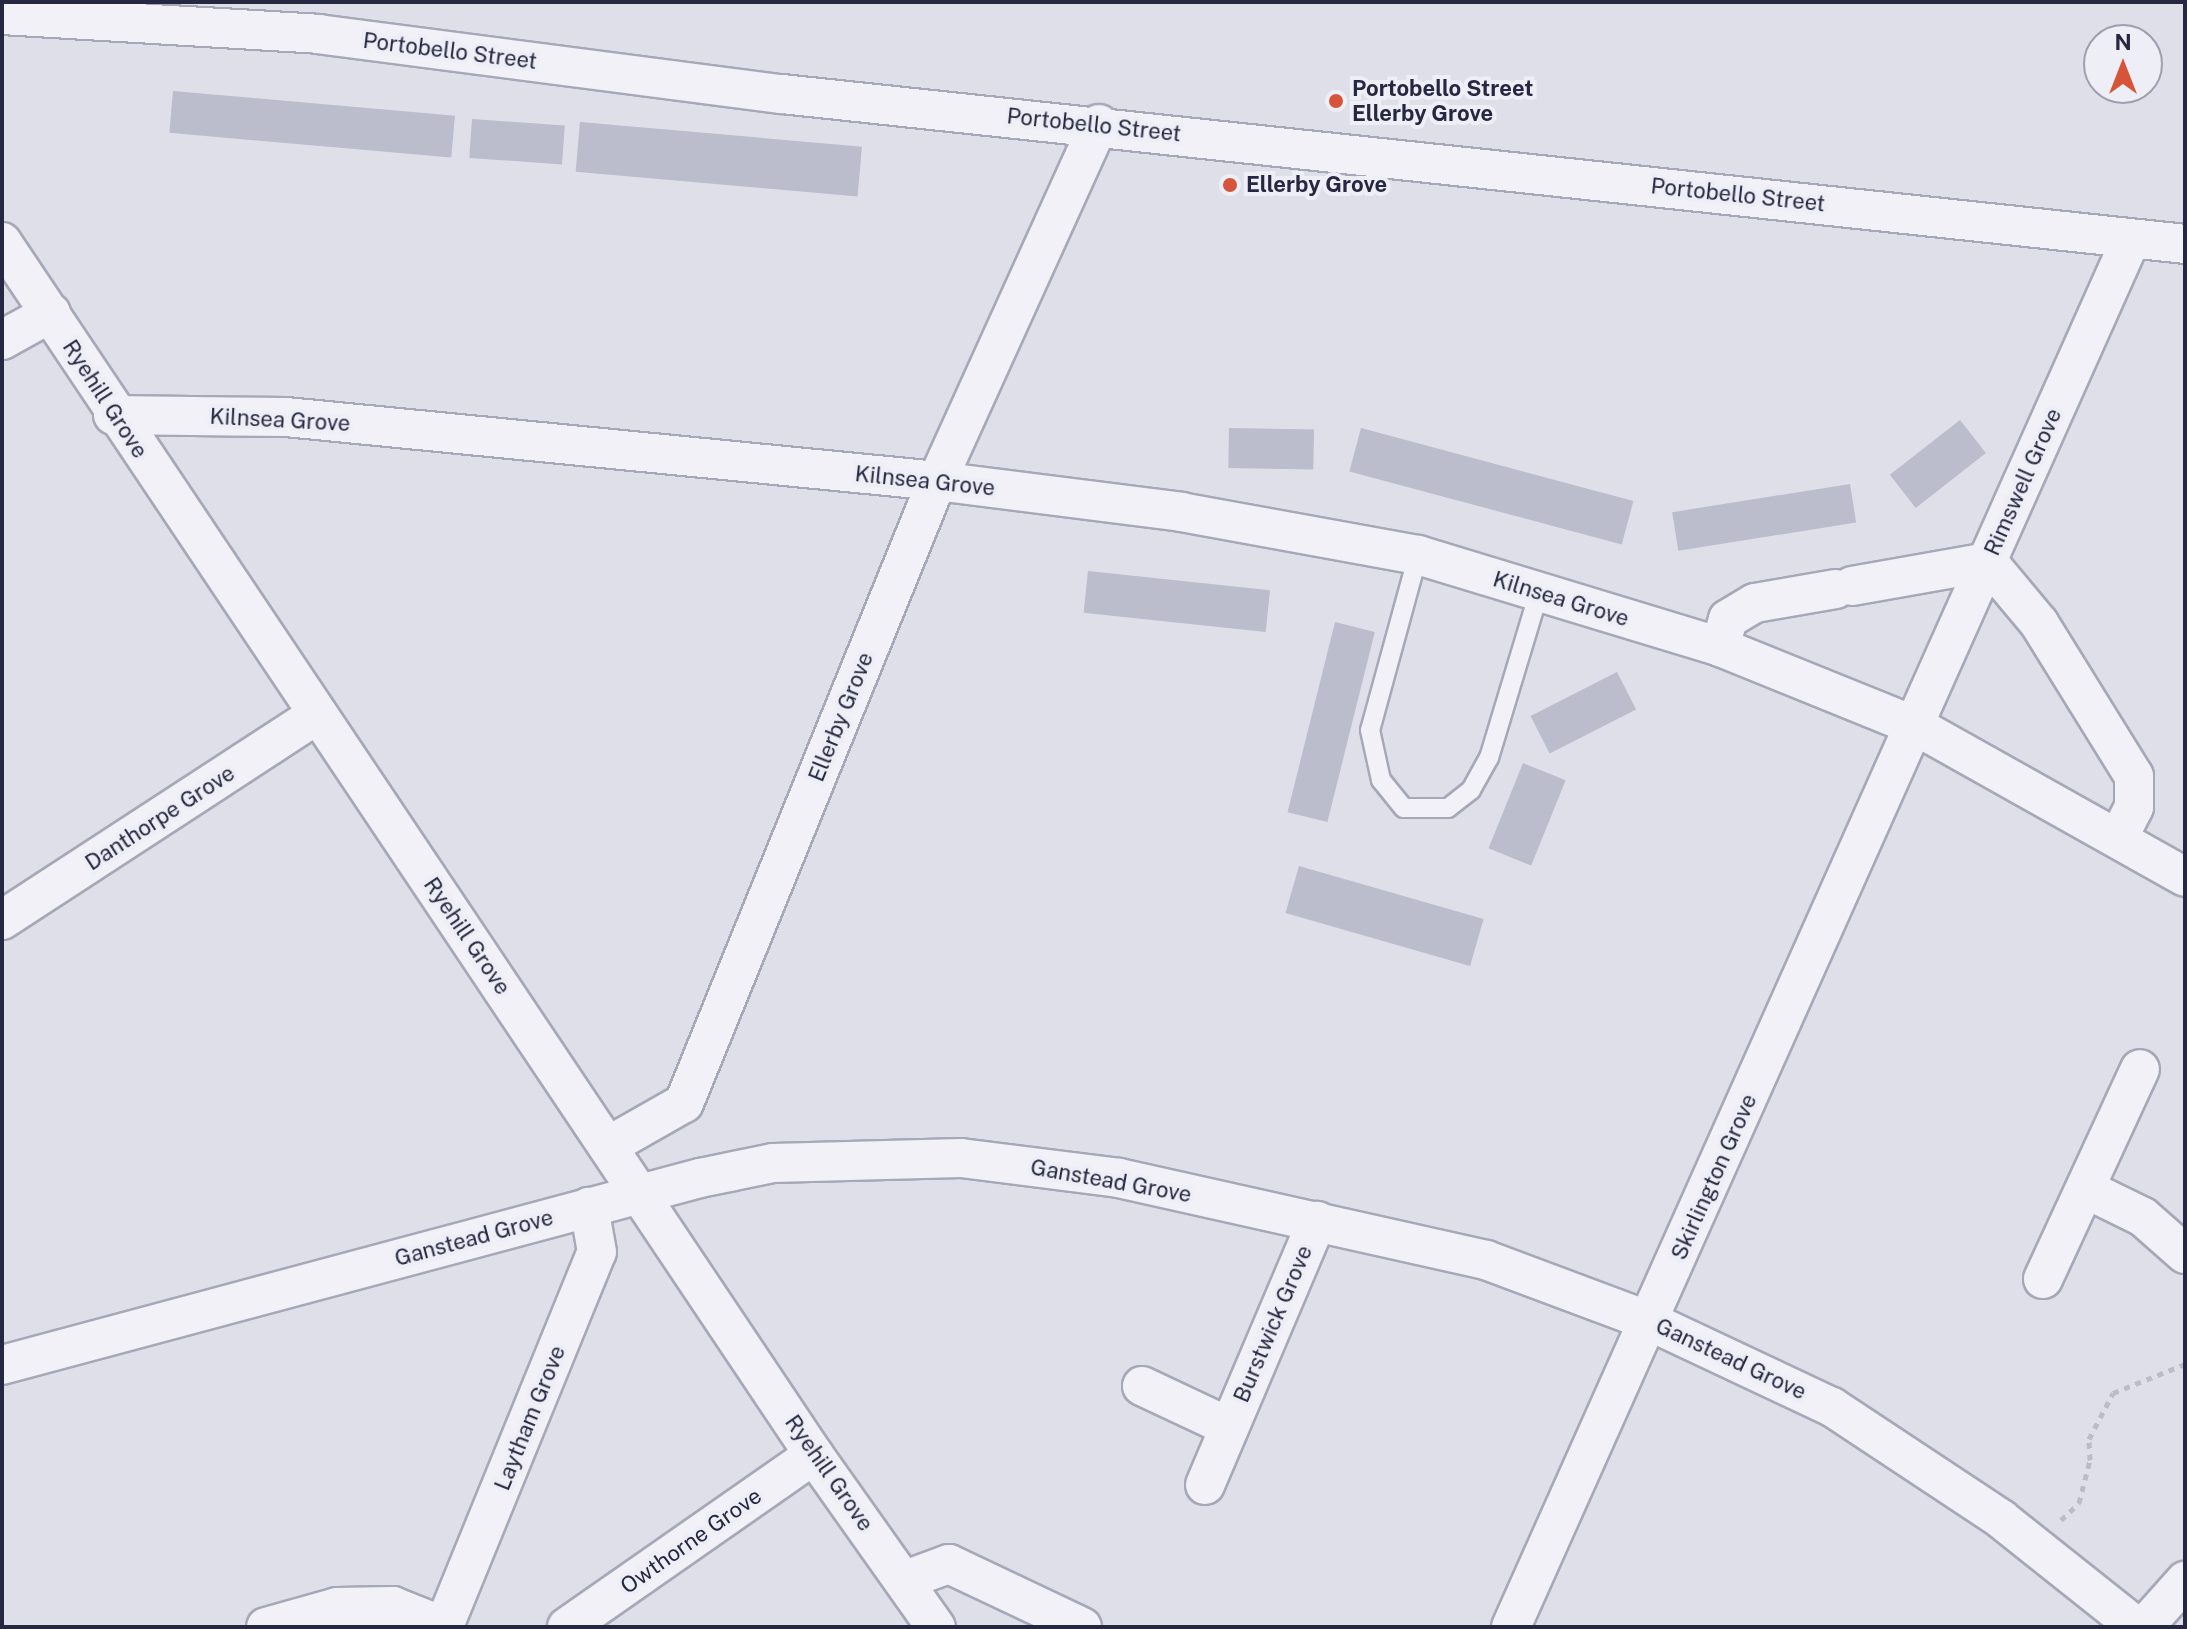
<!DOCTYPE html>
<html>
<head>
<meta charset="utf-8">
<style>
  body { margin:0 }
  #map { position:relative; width:2187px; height:1629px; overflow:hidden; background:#dedfe9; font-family:"Public Sans",sans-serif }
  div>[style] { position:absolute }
  .building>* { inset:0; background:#bbbccc; transform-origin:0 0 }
  .path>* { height:5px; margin-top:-2.5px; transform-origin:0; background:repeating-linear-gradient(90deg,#bcbcc8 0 6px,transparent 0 12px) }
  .roads { filter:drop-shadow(2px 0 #a7a8b7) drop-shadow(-2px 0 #a7a8b7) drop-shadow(0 2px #a7a8b7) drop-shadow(0 -2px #a7a8b7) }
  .lane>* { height:18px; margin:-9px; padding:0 9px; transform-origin:9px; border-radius:9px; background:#f1f1f7 }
  .street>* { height:38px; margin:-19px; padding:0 19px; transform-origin:19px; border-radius:19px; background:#f1f1f7 }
  .dots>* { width:22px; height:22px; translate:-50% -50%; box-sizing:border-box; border:4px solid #eeeef6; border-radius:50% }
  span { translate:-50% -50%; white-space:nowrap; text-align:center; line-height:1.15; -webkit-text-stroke:8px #eeeef6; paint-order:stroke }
  .street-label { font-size:22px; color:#262741 }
  .poi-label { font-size:22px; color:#262741; font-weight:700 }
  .left { translate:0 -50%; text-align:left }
  .frame { position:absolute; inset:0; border:4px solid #262741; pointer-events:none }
  .north { position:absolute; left:2083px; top:24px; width:80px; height:80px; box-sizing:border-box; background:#eeeef6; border:2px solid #9e9eae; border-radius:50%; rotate:0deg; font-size:22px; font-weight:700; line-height:32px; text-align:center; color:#262741 }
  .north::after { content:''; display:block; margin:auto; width:28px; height:36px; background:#d6553a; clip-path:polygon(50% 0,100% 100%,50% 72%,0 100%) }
</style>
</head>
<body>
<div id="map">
  <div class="building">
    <i style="left:173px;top:91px;width:283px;height:42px;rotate:5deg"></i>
    <i style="left:472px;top:119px;width:93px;height:39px;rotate:4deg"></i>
    <i style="left:580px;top:122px;width:283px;height:50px;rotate:5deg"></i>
    <i style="left:1960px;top:420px;width:42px;height:89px;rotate:52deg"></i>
    <i style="left:1229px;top:428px;width:85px;height:40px;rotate:1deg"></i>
    <i style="left:1361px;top:428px;width:282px;height:45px;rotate:15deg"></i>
    <i style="left:1850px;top:484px;width:39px;height:180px;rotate:81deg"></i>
    <i style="left:1088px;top:571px;width:183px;height:42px;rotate:6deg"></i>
    <i style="left:1335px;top:622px;width:41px;height:196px;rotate:14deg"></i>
    <i style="left:1617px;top:672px;width:42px;height:97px;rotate:63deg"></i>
    <i style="left:1523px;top:763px;width:46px;height:92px;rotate:22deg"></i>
    <i style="left:1299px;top:866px;width:192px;height:49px;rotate:16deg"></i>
  </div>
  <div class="path">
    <i style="left:2061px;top:1520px;width:25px;rotate:-43deg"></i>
    <i style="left:2079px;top:1503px;width:44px;rotate:-75.7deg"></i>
    <i style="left:2090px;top:1460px;width:21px;rotate:-93deg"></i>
    <i style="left:2089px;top:1439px;width:52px;rotate:-62.4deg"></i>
    <i style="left:2113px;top:1393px;width:78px;rotate:-21.9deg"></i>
  </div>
  <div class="roads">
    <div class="lane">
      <i style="left:1418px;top:555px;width:181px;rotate:105.3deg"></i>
      <i style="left:1370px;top:730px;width:51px;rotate:77.6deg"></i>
      <i style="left:1381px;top:780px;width:36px;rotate:51deg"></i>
      <i style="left:1404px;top:808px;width:44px"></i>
      <i style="left:1448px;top:808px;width:29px;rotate:-38deg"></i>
      <i style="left:1471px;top:790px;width:37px;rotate:-61deg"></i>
      <i style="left:1489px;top:758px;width:173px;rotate:-73.2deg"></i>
    </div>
    <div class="street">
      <i style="left:2px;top:15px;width:317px;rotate:3.4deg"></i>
      <i style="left:318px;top:34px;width:468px;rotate:7.4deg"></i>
      <i style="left:782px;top:94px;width:1411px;rotate:6.1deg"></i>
      <i style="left:2px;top:242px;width:1460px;rotate:56.2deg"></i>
      <i style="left:814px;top:1455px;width:211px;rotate:54.7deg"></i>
      <i style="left:2px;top:340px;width:56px;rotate:-28.9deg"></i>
      <i style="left:113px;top:415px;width:173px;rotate:0.7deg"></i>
      <i style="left:286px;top:417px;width:654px;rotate:5.61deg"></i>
      <i style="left:937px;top:481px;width:246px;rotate:7.2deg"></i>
      <i style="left:1181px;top:512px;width:241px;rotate:10.3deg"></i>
      <i style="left:1418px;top:555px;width:316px;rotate:16.9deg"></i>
      <i style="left:1720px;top:647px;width:211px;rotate:22deg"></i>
      <i style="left:1916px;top:726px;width:308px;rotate:29.3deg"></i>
      <i style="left:1852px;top:586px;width:138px;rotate:-10deg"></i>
      <i style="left:1988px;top:562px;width:80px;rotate:50.1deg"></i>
      <i style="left:2039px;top:623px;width:180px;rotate:58.2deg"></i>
      <i style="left:2134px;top:776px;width:31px;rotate:90deg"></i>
      <i style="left:2134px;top:807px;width:34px;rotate:117deg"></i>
      <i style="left:1720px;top:647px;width:29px;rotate:-74deg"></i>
      <i style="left:1728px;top:619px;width:31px;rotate:-31deg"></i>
      <i style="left:1755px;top:603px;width:82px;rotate:-9.8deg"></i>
      <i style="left:2px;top:920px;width:376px;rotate:-33.1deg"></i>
      <i style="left:610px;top:1145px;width:85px;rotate:-29.6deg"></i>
      <i style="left:684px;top:1103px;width:671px;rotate:-67.87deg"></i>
      <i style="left:937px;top:481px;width:392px;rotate:-65.6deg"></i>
      <i style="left:2088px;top:1190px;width:61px;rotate:26.1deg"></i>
      <i style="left:2143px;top:1217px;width:56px;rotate:41.4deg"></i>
      <i style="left:2043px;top:1279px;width:231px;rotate:-65.2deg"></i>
      <i style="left:2px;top:1365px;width:723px;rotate:-15deg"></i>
      <i style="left:700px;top:1178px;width:75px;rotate:-11.6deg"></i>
      <i style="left:773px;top:1163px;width:188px;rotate:-1.5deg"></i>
      <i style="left:961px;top:1158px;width:159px;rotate:7.2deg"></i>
      <i style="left:1119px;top:1178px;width:376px;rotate:12.6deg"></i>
      <i style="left:1486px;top:1260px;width:174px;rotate:20.5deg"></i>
      <i style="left:1649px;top:1321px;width:202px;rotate:25.2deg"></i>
      <i style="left:1832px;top:1407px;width:203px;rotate:33.5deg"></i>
      <i style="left:2001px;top:1519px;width:174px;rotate:38.5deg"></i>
      <i style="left:1142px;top:1386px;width:96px;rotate:25.2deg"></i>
      <i style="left:1205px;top:1485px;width:287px;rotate:-67deg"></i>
      <i style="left:905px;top:1580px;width:47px;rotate:-20deg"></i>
      <i style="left:949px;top:1564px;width:147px;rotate:25.3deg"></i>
      <i style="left:444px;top:1626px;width:404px;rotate:-67.8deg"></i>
      <i style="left:597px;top:1252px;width:46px;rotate:-100.1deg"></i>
      <i style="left:266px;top:1627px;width:74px;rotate:-15.7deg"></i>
      <i style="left:337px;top:1607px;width:56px;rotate:-1deg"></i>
      <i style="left:393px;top:1606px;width:56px;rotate:22deg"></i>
      <i style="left:567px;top:1627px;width:301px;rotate:-34.9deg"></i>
      <i style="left:1511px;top:1627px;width:1520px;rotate:-65.93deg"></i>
      <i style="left:2144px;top:1627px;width:62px;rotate:-48.3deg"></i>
    </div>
  </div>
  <div class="dots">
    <i style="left:1336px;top:101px;background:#d6553a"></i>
    <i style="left:1230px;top:185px;background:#d6553a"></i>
  </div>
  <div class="street-label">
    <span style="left:450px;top:51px;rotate:7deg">Portobello Street</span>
    <span style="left:1094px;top:125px;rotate:6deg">Portobello Street</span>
    <span style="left:1738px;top:195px;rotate:6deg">Portobello Street</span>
    <span style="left:105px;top:399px;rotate:57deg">Ryehill Grove</span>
    <span style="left:280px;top:420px;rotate:3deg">Kilnsea Grove</span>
    <span style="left:925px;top:481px;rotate:6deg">Kilnsea Grove</span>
    <span style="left:2023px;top:482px;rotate:-66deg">Rimswell Grove</span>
    <span style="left:1561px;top:599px;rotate:17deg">Kilnsea Grove</span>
    <span style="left:841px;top:717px;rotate:-68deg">Ellerby Grove</span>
    <span style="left:160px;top:818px;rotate:-33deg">Danthorpe Grove</span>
    <span style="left:467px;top:936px;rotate:56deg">Ryehill Grove</span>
    <span style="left:1714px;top:1177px;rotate:-66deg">Skirlington Grove</span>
    <span style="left:1111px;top:1181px;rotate:10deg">Ganstead Grove</span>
    <span style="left:474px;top:1238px;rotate:-15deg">Ganstead Grove</span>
    <span style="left:1273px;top:1324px;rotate:-67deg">Burstwick Grove</span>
    <span style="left:1731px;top:1359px;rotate:25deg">Ganstead Grove</span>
    <span style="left:530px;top:1418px;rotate:-68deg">Laytham Grove</span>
    <span style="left:829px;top:1473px;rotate:55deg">Ryehill Grove</span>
    <span style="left:691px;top:1541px;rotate:-35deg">Owthorne Grove</span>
  </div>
  <div class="poi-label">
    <span class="left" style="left:1352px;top:101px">Portobello Street<br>Ellerby Grove</span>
    <span class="left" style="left:1246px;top:185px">Ellerby Grove</span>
  </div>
  <div class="frame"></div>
  <div class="north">N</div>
</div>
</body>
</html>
